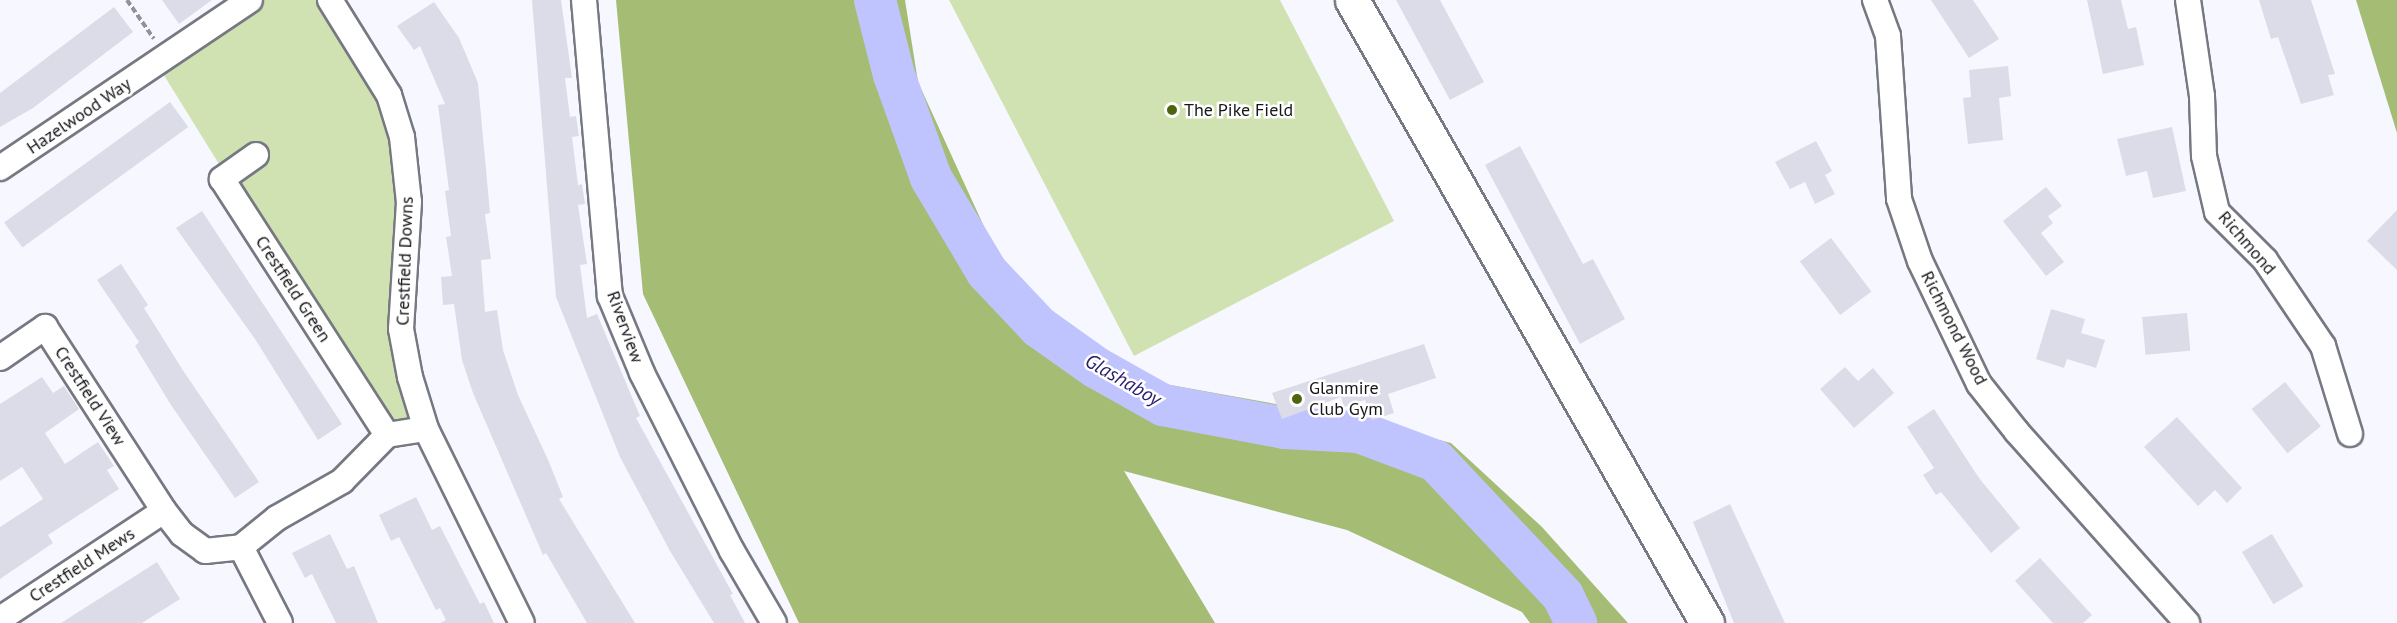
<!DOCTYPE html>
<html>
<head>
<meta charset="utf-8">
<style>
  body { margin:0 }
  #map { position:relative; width:2397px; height:623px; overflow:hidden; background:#f7f7ff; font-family:"PT Sans",sans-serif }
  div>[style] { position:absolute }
  .green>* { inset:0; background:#d1e2b2 }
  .forest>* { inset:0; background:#a4bc73 }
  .river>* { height:42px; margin:-21px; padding:0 21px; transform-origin:21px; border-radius:21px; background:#c0c4fe }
  .building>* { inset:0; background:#dbdce8; transform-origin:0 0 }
  .path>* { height:4px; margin-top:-2px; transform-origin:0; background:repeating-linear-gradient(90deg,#919197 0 6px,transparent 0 9px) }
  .roads { filter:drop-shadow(2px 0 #767882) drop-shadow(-2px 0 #767882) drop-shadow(0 2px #767882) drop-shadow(0 -2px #767882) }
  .street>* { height:24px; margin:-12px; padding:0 12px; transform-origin:12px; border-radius:12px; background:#fff }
  .secondary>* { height:33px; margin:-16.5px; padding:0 16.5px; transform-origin:16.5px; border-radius:16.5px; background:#fff }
  .dots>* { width:16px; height:16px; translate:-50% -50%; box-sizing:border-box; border:3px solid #fff; border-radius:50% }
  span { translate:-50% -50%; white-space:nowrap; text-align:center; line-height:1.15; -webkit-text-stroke:5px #fff; paint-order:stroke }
  .poi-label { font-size:18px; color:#16161a }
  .left { translate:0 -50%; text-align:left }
  .street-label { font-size:18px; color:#16161a }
  .water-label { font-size:20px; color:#291f6e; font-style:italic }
</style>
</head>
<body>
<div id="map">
  <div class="green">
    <i style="clip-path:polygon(252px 0,330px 0,389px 95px,426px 429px,387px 435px,157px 64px)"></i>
    <i style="clip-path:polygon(949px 0,1280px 0,1394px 221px,1134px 356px)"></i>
  </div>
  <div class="forest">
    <i style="clip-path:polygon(616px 0,905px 0,918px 82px,1007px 277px,1071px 336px,1137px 379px,1359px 419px,1451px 443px,1542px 527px,1628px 623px,1530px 623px,1522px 612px,1347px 530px,1124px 471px,1215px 623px,799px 623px,643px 294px)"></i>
    <i style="clip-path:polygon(2356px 0,2397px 0,2397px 133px)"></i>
  </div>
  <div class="river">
    <i style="left:875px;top:0;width:77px;rotate:75.8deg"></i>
    <i style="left:894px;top:75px;width:109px;rotate:70.2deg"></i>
    <i style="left:931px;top:178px;width:109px;rotate:59.2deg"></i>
    <i style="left:987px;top:272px;width:76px;rotate:46.6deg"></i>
    <i style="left:1039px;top:327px;width:71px;rotate:35.3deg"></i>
    <i style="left:1097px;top:368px;width:76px;rotate:29.3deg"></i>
    <i style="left:1163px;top:405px;width:124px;rotate:10.7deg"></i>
    <i style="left:1285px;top:428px;width:74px;rotate:3.1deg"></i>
    <i style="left:1359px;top:432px;width:82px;rotate:20.6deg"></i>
    <i style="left:1436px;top:461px;width:185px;rotate:46.7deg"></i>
    <i style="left:1563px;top:596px;width:30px;rotate:64deg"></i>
  </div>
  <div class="building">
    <i style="clip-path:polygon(162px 0,212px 0,179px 24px)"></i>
    <i style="clip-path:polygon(532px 0,561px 0,572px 78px,565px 78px,570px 117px,576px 116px,579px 136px,572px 137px,578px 185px,582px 184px,585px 204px,578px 205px,587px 264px,580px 265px,587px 318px,597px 314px,640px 416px,636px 418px,733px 594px,730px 595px,745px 623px,714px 623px,670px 551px,620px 457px,556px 297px)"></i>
    <i style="clip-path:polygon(1396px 0,1440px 0,1484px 82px,1450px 100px)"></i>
    <i style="clip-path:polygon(1931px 0,1973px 0,1999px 39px,1969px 58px)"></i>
    <i style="clip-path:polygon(2087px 0,2121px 0,2128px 29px,2136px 27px,2144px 65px,2103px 74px)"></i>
    <i style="clip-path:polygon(2259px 0,2311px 0,2335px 74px,2328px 75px,2334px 95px,2301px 104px,2278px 37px,2271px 39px)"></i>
    <i style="clip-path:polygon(434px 2px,459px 38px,478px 83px,490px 213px,485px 214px,491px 259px,481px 260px,485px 312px,497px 310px,503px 350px,518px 395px,549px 462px,563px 497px,559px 499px,635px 623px,587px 623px,546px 553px,543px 555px,473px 393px,462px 360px,454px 304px,443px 305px,441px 277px,452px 276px,446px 237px,451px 236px,445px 191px,449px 190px,438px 105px,445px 104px,420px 46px,414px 50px,397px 26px)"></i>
    <i style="clip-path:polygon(114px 7px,133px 32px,33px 108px,0 127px,0 93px)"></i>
    <i style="clip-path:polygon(2008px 66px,2011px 96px,1999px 98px,2003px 140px,1968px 144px,1963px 98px,1971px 97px,1969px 70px)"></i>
    <i style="left:170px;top:102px;width:31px;height:205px;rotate:54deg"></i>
    <i style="clip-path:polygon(2172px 127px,2186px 191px,2153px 198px,2147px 171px,2126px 176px,2117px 139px)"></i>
    <i style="clip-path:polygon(1816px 141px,1832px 171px,1825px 175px,1835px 194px,1815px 204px,1805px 182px,1790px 189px,1775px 162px)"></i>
    <i style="clip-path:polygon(1520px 146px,1583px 264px,1593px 259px,1625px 319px,1580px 344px,1485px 165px)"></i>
    <i style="clip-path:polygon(2046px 187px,2062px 206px,2048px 216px,2053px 223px,2041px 233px,2064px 262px,2046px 276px,2003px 221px)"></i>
    <i style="clip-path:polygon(2397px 210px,2397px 270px,2367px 241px)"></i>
    <i style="clip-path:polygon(202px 211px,342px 424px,318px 440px,255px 339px,176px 228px)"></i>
    <i style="left:1831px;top:238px;width:67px;height:39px;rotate:53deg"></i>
    <i style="clip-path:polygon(121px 264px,148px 305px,144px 308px,184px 372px,259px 482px,235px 498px,171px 405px,135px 346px,139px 342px,97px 280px)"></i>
    <i style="clip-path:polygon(2051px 309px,2085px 319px,2081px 333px,2105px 340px,2096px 368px,2067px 359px,2064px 368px,2036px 359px)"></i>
    <i style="left:2187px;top:313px;width:38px;height:45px;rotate:85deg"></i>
    <i style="clip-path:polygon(1424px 344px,1436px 378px,1388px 394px,1394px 413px,1372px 420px,1365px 400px,1344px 407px,1341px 397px,1282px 419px,1272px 393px)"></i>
    <i style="clip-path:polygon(1845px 367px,1858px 381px,1873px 368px,1894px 393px,1854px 428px,1820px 389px)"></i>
    <i style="clip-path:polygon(42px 377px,53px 393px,64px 386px,79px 409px,45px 433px,65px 464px,98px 442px,114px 466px,107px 470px,119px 489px,48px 535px,53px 543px,0 579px,0 527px,43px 499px,22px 467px,0 481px,0 404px)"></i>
    <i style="left:2285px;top:382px;width:57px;height:43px;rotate:51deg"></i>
    <i style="clip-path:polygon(1934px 409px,1979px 478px,2020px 528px,1991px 553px,1941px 492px,1936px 495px,1923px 475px,1934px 468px,1907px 427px)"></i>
    <i style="clip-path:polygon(2177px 417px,2242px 488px,2227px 503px,2215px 490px,2198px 506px,2144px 447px)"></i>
    <i style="clip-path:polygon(416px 497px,432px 530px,440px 526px,480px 604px,484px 602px,494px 623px,440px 623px,446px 620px,440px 608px,436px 610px,399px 537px,391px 541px,379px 515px)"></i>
    <i style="clip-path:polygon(1730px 504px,1785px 623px,1734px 623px,1693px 522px)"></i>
    <i style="clip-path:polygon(330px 534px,347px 569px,354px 566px,378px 623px,336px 623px,312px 574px,305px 578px,292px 553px)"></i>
    <i style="left:2272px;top:534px;width:61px;height:35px;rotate:59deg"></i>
    <i style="clip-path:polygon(2040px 558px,2092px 615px,2083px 623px,2053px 623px,2015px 581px)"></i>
    <i style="clip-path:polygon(157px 562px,180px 599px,142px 623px,61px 623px)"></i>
  </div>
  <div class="path">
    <i style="left:127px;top:0;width:47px;rotate:55.3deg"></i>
  </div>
  <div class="roads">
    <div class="street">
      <i style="left:330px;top:0;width:112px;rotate:58.2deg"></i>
      <i style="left:389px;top:95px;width:44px;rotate:72.8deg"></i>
      <i style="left:402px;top:137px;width:65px;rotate:83.9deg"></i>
      <i style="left:409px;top:202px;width:127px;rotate:93.6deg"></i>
      <i style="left:401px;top:329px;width:49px;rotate:79.4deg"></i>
      <i style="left:410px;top:377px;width:54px;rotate:72.9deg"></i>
      <i style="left:426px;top:429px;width:216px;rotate:63.7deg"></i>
      <i style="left:584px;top:0;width:297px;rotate:85deg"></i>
      <i style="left:610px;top:296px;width:83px;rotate:67.4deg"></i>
      <i style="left:642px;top:373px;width:199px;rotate:63.2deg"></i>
      <i style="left:732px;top:551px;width:83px;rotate:59.7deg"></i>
      <i style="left:1875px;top:0;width:38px;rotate:70deg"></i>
      <i style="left:1888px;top:36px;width:163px;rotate:86.1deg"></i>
      <i style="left:1899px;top:199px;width:65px;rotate:71.3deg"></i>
      <i style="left:1920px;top:261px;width:136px;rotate:64.4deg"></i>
      <i style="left:1979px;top:384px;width:61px;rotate:51.6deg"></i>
      <i style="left:2017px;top:432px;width:256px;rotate:48.3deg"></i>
      <i style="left:2188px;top:0;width:97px;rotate:81.7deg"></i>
      <i style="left:2202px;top:96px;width:60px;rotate:88.1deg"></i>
      <i style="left:2204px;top:156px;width:57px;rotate:76.9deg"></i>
      <i style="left:2217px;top:212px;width:68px;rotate:45deg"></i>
      <i style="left:2265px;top:260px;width:104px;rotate:56deg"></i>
      <i style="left:2323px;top:346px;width:92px;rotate:72.9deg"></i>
      <i style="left:256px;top:155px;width:42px;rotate:144.8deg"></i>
      <i style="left:222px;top:179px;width:305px;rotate:57.2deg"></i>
      <i style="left:0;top:168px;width:301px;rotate:-33.9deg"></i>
      <i style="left:0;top:358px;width:55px;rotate:-34.6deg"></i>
      <i style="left:45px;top:327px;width:219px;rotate:57.1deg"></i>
      <i style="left:164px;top:511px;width:29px;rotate:52deg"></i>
      <i style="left:182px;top:534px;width:29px;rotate:36deg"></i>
      <i style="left:205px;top:551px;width:36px;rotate:-6deg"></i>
      <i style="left:241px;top:547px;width:46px;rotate:-38.9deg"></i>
      <i style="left:277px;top:518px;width:75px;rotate:-29.6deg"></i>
      <i style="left:342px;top:481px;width:64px;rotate:-45.6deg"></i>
      <i style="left:387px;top:435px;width:39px;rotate:-9deg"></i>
      <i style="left:241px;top:547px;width:85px;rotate:62.8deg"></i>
      <i style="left:0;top:619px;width:196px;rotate:-33.4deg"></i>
    </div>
    <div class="secondary">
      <i style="left:1352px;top:0;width:717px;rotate:60.32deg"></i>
    </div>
  </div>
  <div class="dots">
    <i style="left:1172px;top:110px;background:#4f640f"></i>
    <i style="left:1297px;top:399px;background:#4f640f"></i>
  </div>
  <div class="poi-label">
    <span class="left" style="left:1184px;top:110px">The Pike Field</span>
    <span class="left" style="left:1309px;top:399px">Glanmire<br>Club Gym</span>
  </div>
  <div class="street-label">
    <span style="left:79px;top:116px;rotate:-34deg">Hazelwood Way</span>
    <span style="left:2247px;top:243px;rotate:49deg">Richmond</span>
    <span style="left:405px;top:261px;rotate:-88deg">Crestfield Downs</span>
    <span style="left:293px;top:289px;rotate:57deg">Crestfield Green</span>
    <span style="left:625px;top:327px;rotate:70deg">Riverview</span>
    <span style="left:1954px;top:328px;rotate:63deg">Richmond Wood</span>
    <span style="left:90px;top:396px;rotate:57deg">Crestfield View</span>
    <span style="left:82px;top:565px;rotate:-33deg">Crestfield Mews</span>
  </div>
  <div class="water-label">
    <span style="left:1123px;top:380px;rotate:30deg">Glashaboy</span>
  </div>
</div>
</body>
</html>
